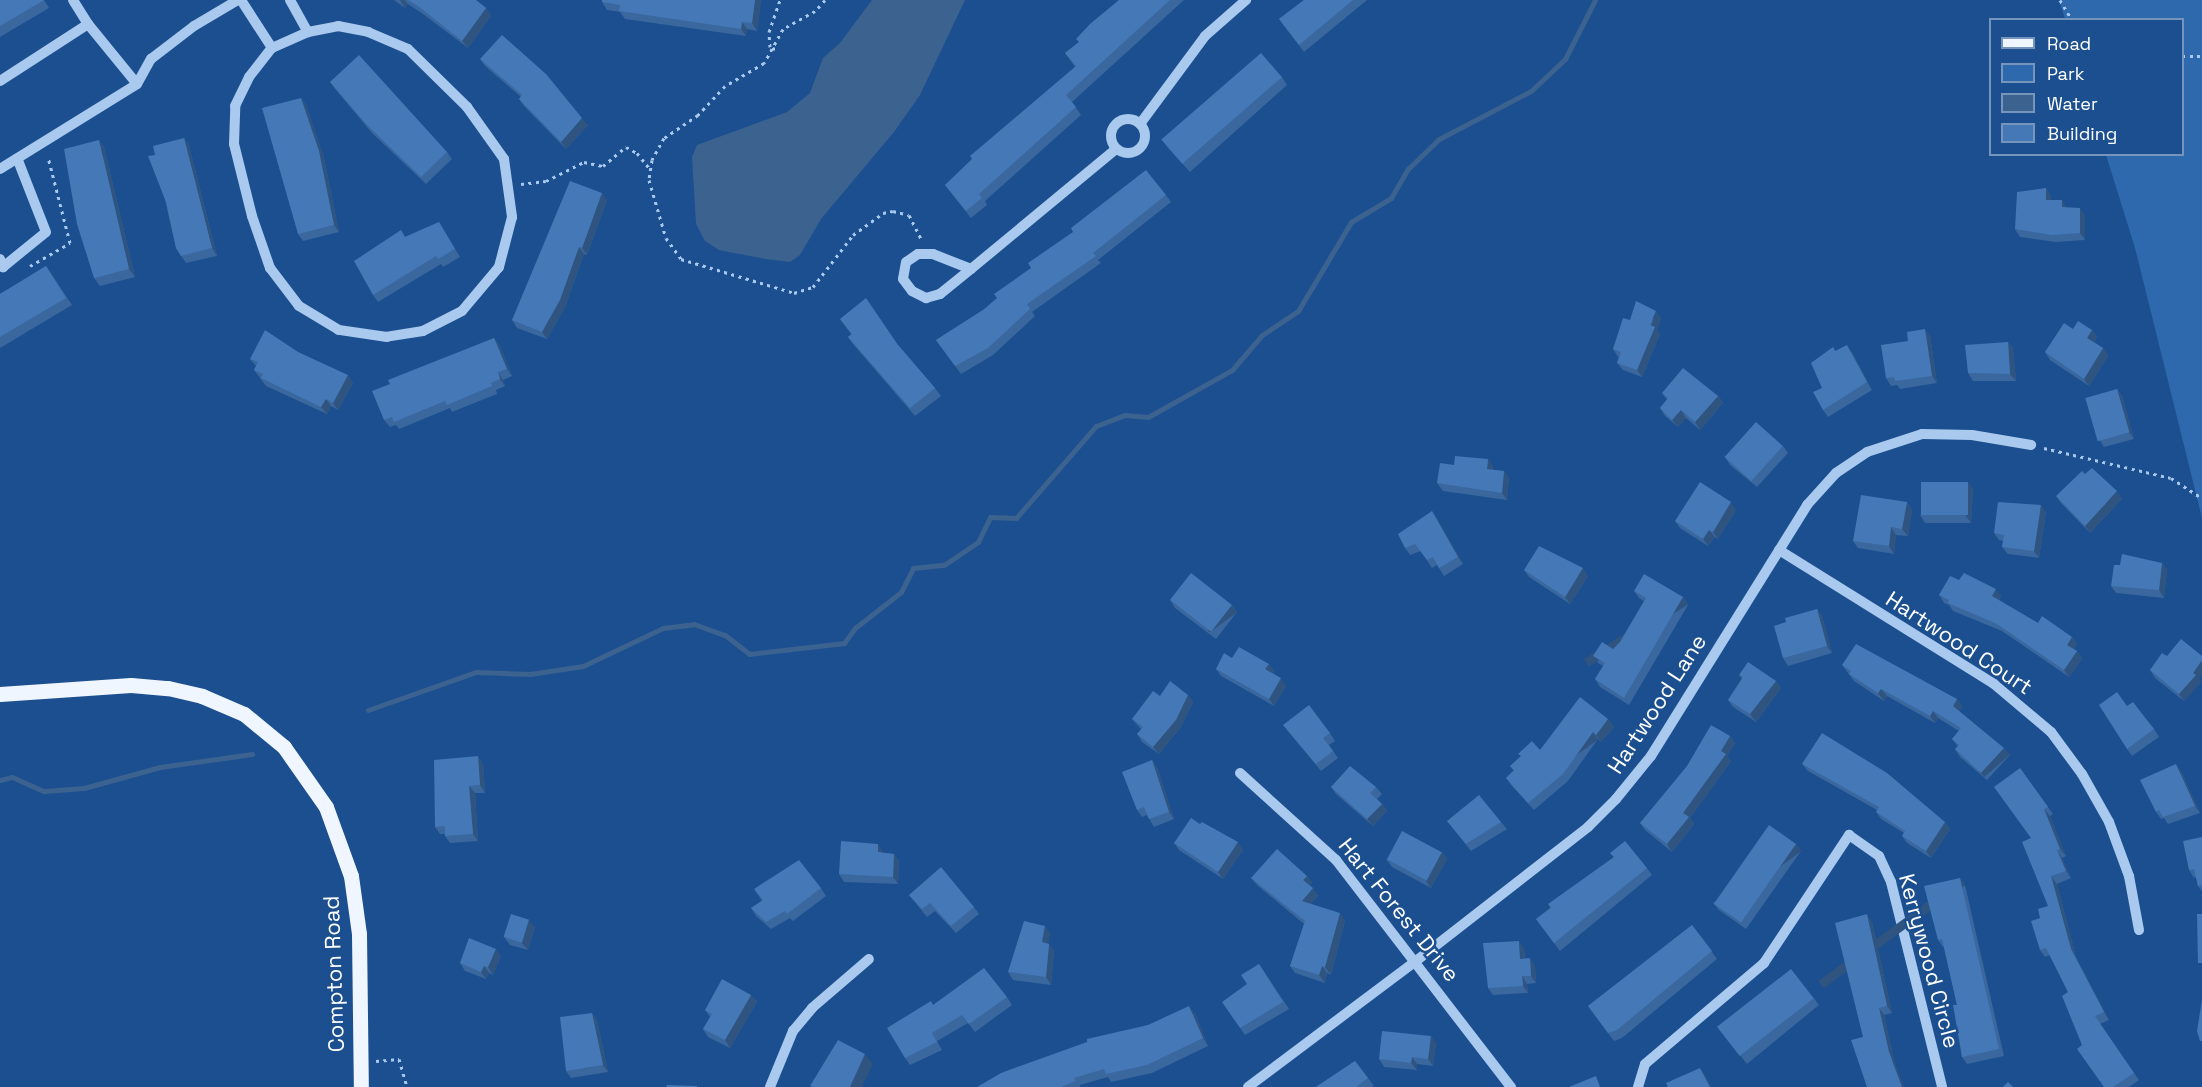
<!DOCTYPE html>
<html>
<head>
<meta charset="utf-8">
<style>
  body { margin:0 }
  #map { position:relative; width:2202px; height:1087px; overflow:hidden; background:#1b4f8f; font-family:"Space Grotesk",sans-serif }
  div>[style] { position:absolute }
  .green>* { inset:0; background:#2e69ad }
  .water>* { inset:0; background:#3c6290 }
  .stream>* { height:5px; margin:-2.5px; padding:0 2.5px; transform-origin:2.5px; border-radius:2.5px; background:#3c6290 }
  .path>* { height:3px; margin-top:-1.5px; transform-origin:0; background:repeating-linear-gradient(90deg,#a9c9ee 0 3px,transparent 0 7.5px) }
  .minor>* { height:10px; margin:-5px; padding:0 5px; transform-origin:5px; border-radius:5px; background:#a9c9ee }
  .minor>.ring { margin:-5px; padding:0; box-sizing:content-box; background:none; border:10px solid #a9c9ee; border-radius:50% }
  .major>* { height:15px; margin:-7.5px; padding:0 7.5px; transform-origin:7.5px; border-radius:7.5px; background:#f0f6ff }
  .wall>* { inset:0; background:#3a679d }
  .shaded-wall>* { inset:0; background:#305480; transform-origin:0 0 }
  .building>* { inset:0; background:#4478b7; transform-origin:0 0 }
  span { translate:-50% -50%; white-space:nowrap; text-align:center; line-height:1.15; -webkit-text-stroke:5px #1b4f8f; paint-order:stroke }
  .street-label { font-size:22px; color:#fff }
  .legend { position:absolute; left:1989px; top:18px; width:195px; height:138px; box-sizing:border-box; background:#1b4f8f; border:2px solid #7695bc; margin:0; padding:8px 10px; list-style:none; font-size:18px; color:#fff }
  .legend li { display:flex; align-items:center; gap:12px; height:30px }
  .legend b { width:30px; border:2px solid #7695bc }
</style>
</head>
<body>
<div id="map">
  <div class="green">
    <i style="clip-path:polygon(2059px 0,2202px 0,2202px 518px,2135px 248px,2106px 155px,2182px 154px,2182px 20px,2065px 19px)"></i>
  </div>
  <div class="water">
    <i style="clip-path:polygon(872px 0,965px 0,920px 95px,894px 132px,821px 219px,800px 255px,790px 262px,765px 259px,719px 250px,705px 241px,696px 224px,692px 157px,697px 145px,787px 112px,810px 93px,823px 58px,840px 43px)"></i>
  </div>
  <div class="stream">
    <i style="left:368px;top:710px;width:114px;rotate:-19.4deg"></i>
    <i style="left:476px;top:672px;width:54px;rotate:2.1deg"></i>
    <i style="left:530px;top:674px;width:54px;rotate:-8.6deg"></i>
    <i style="left:583px;top:666px;width:89px;rotate:-25.4deg"></i>
    <i style="left:663px;top:628px;width:31px;rotate:-7deg"></i>
    <i style="left:694px;top:624px;width:33px;rotate:20deg"></i>
    <i style="left:725px;top:635px;width:31px;rotate:38deg"></i>
    <i style="left:749px;top:654px;width:96px;rotate:-6.6deg"></i>
    <i style="left:844px;top:643px;width:19px;rotate:-54deg"></i>
    <i style="left:855px;top:628px;width:58px;rotate:-38deg"></i>
    <i style="left:901px;top:592px;width:27px;rotate:-63deg"></i>
    <i style="left:913px;top:568px;width:31px;rotate:-6deg"></i>
    <i style="left:944px;top:565px;width:41px;rotate:-34.1deg"></i>
    <i style="left:978px;top:542px;width:28px;rotate:-64deg"></i>
    <i style="left:990px;top:517px;width:26px;rotate:2deg"></i>
    <i style="left:1016px;top:518px;width:122px;rotate:-49deg"></i>
    <i style="left:1096px;top:426px;width:31px;rotate:-21deg"></i>
    <i style="left:1125px;top:415px;width:23px;rotate:5deg"></i>
    <i style="left:1148px;top:417px;width:96px;rotate:-29.2deg"></i>
    <i style="left:1232px;top:370px;width:46px;rotate:-49.4deg"></i>
    <i style="left:1262px;top:335px;width:43px;rotate:-33.7deg"></i>
    <i style="left:1298px;top:311px;width:104px;rotate:-59.2deg"></i>
    <i style="left:1351px;top:222px;width:47px;rotate:-31deg"></i>
    <i style="left:1391px;top:198px;width:34px;rotate:-60deg"></i>
    <i style="left:1408px;top:169px;width:43px;rotate:-44.1deg"></i>
    <i style="left:1439px;top:139px;width:104px;rotate:-27.6deg"></i>
    <i style="left:1531px;top:91px;width:47px;rotate:-43.3deg"></i>
    <i style="left:1565px;top:59px;width:66px;rotate:-63deg"></i>
    <i style="left:0;top:780px;width:12px;rotate:-14deg"></i>
    <i style="left:12px;top:777px;width:35px;rotate:24deg"></i>
    <i style="left:44px;top:791px;width:40px;rotate:-4.3deg"></i>
    <i style="left:84px;top:788px;width:79px;rotate:-15.4deg"></i>
    <i style="left:160px;top:767px;width:93px;rotate:-8deg"></i>
  </div>
  <div class="path">
    <i style="left:825px;top:0;width:15px;rotate:132deg"></i>
    <i style="left:815px;top:11px;width:37px;rotate:151deg"></i>
    <i style="left:783px;top:29px;width:39px;rotate:119deg"></i>
    <i style="left:764px;top:63px;width:45px;rotate:149.5deg"></i>
    <i style="left:725px;top:86px;width:40px;rotate:133deg"></i>
    <i style="left:698px;top:115px;width:41px;rotate:145.9deg"></i>
    <i style="left:664px;top:138px;width:25px;rotate:119deg"></i>
    <i style="left:652px;top:160px;width:20px;rotate:99deg"></i>
    <i style="left:649px;top:180px;width:60px;rotate:73.7deg"></i>
    <i style="left:666px;top:238px;width:26px;rotate:54deg"></i>
    <i style="left:681px;top:259px;width:118px;rotate:16.7deg"></i>
    <i style="left:794px;top:293px;width:20px;rotate:-18deg"></i>
    <i style="left:813px;top:287px;width:66px;rotate:-52.4deg"></i>
    <i style="left:853px;top:235px;width:37px;rotate:-36deg"></i>
    <i style="left:883px;top:213px;width:10px;rotate:-11deg"></i>
    <i style="left:893px;top:211px;width:16px;rotate:14deg"></i>
    <i style="left:909px;top:215px;width:28px;rotate:63deg"></i>
    <i style="left:2060px;top:0;width:23px;rotate:59deg"></i>
    <i style="left:775px;top:49px;width:5px;rotate:-158deg"></i>
    <i style="left:770px;top:47px;width:15px;rotate:-94deg"></i>
    <i style="left:769px;top:32px;width:34px;rotate:-71deg"></i>
    <i style="left:2182px;top:56px;width:20px"></i>
    <i style="left:521px;top:184px;width:25px;rotate:-7deg"></i>
    <i style="left:546px;top:181px;width:42px;rotate:-26.6deg"></i>
    <i style="left:584px;top:162px;width:19px;rotate:12deg"></i>
    <i style="left:603px;top:166px;width:30px;rotate:-40deg"></i>
    <i style="left:626px;top:147px;width:13px;rotate:29deg"></i>
    <i style="left:637px;top:153px;width:19px;rotate:51deg"></i>
    <i style="left:30px;top:266px;width:46px;rotate:-29.9deg"></i>
    <i style="left:70px;top:243px;width:89px;rotate:-104.3deg"></i>
    <i style="left:2044px;top:448px;width:130px;rotate:13.3deg"></i>
    <i style="left:2171px;top:478px;width:37px;rotate:33deg"></i>
    <i style="left:376px;top:1061px;width:23px;rotate:-5deg"></i>
    <i style="left:399px;top:1059px;width:29px;rotate:74deg"></i>
  </div>
  <div class="minor">
    <i style="left:73px;top:0;width:28px;rotate:58deg"></i>
    <i style="left:241px;top:0;width:57px;rotate:57.1deg"></i>
    <i style="left:290px;top:0;width:37px;rotate:61deg"></i>
    <i style="left:338px;top:26px;width:31px;rotate:11deg"></i>
    <i style="left:368px;top:32px;width:43px;rotate:23deg"></i>
    <i style="left:408px;top:49px;width:83px;rotate:44.5deg"></i>
    <i style="left:467px;top:107px;width:64px;rotate:54.6deg"></i>
    <i style="left:504px;top:159px;width:59px;rotate:82.1deg"></i>
    <i style="left:512px;top:217px;width:52px;rotate:104.6deg"></i>
    <i style="left:499px;top:267px;width:57px;rotate:130.1deg"></i>
    <i style="left:462px;top:311px;width:44px;rotate:152.9deg"></i>
    <i style="left:423px;top:331px;width:36px;rotate:171deg"></i>
    <i style="left:387px;top:337px;width:49px;rotate:-171.7deg"></i>
    <i style="left:339px;top:330px;width:47px;rotate:-149deg"></i>
    <i style="left:299px;top:306px;width:48px;rotate:-127.3deg"></i>
    <i style="left:270px;top:268px;width:55px;rotate:-109.1deg"></i>
    <i style="left:252px;top:216px;width:74px;rotate:-104deg"></i>
    <i style="left:234px;top:144px;width:38px;rotate:-88deg"></i>
    <i style="left:235px;top:106px;width:32px;rotate:-64deg"></i>
    <i style="left:249px;top:77px;width:37px;rotate:-52deg"></i>
    <i style="left:272px;top:48px;width:39px;rotate:-24deg"></i>
    <i style="left:308px;top:32px;width:31px;rotate:-11deg"></i>
    <i style="left:0;top:81px;width:105px;rotate:-32.9deg"></i>
    <i style="left:88px;top:24px;width:77px;rotate:50.8deg"></i>
    <i class="ring" style="left:1111px;top:119px;width:24px;height:24px"></i>
    <i style="left:1140px;top:124px;width:109px;rotate:-53.5deg"></i>
    <i style="left:1205px;top:36px;width:55px;rotate:-41.3deg"></i>
    <i style="left:0;top:169px;width:161px;rotate:-31.8deg"></i>
    <i style="left:137px;top:84px;width:29px;rotate:-61deg"></i>
    <i style="left:151px;top:59px;width:54px;rotate:-37.5deg"></i>
    <i style="left:194px;top:26px;width:51px;rotate:-30.6deg"></i>
    <i style="left:0;top:259px;width:9px;rotate:69deg"></i>
    <i style="left:3px;top:267px;width:55px;rotate:-39.1deg"></i>
    <i style="left:46px;top:232px;width:79px;rotate:-111.4deg"></i>
    <i style="left:971px;top:269px;width:41px;rotate:-158.5deg"></i>
    <i style="left:933px;top:254px;width:15px;rotate:180deg"></i>
    <i style="left:918px;top:254px;width:14px;rotate:146deg"></i>
    <i style="left:906px;top:262px;width:17px;rotate:100deg"></i>
    <i style="left:903px;top:279px;width:15px;rotate:53deg"></i>
    <i style="left:912px;top:291px;width:16px;rotate:27deg"></i>
    <i style="left:926px;top:298px;width:15px;rotate:-16deg"></i>
    <i style="left:940px;top:294px;width:40px;rotate:-39deg"></i>
    <i style="left:971px;top:269px;width:188px;rotate:-39.6deg"></i>
    <i style="left:1779px;top:550px;width:253px;rotate:31.9deg"></i>
    <i style="left:1994px;top:684px;width:75px;rotate:40.1deg"></i>
    <i style="left:2051px;top:732px;width:52px;rotate:53.6deg"></i>
    <i style="left:2082px;top:774px;width:55px;rotate:60.6deg"></i>
    <i style="left:2109px;top:822px;width:58px;rotate:69.7deg"></i>
    <i style="left:2129px;top:876px;width:55px;rotate:79.5deg"></i>
    <i style="left:1240px;top:773px;width:130px;rotate:42.2deg"></i>
    <i style="left:1336px;top:860px;width:287px;rotate:52.4deg"></i>
    <i style="left:770px;top:1087px;width:61px;rotate:-67.7deg"></i>
    <i style="left:793px;top:1031px;width:30px;rotate:-50deg"></i>
    <i style="left:812px;top:1008px;width:75px;rotate:-40.7deg"></i>
    <i style="left:1248px;top:1087px;width:210px;rotate:-36.9deg"></i>
    <i style="left:1416px;top:961px;width:218px;rotate:-37.9deg"></i>
    <i style="left:1588px;top:827px;width:40px;rotate:-45deg"></i>
    <i style="left:1616px;top:799px;width:55px;rotate:-50.9deg"></i>
    <i style="left:1651px;top:756px;width:296px;rotate:-58.1deg"></i>
    <i style="left:1807px;top:505px;width:43px;rotate:-47.8deg"></i>
    <i style="left:1836px;top:473px;width:37px;rotate:-34deg"></i>
    <i style="left:1867px;top:452px;width:58px;rotate:-18.1deg"></i>
    <i style="left:1922px;top:434px;width:50px;rotate:1.1deg"></i>
    <i style="left:1972px;top:435px;width:60px;rotate:9.6deg"></i>
    <i style="left:1638px;top:1087px;width:24px;rotate:-73deg"></i>
    <i style="left:1645px;top:1064px;width:156px;rotate:-40.3deg"></i>
    <i style="left:1764px;top:963px;width:154px;rotate:-56.4deg"></i>
    <i style="left:1849px;top:835px;width:37px;rotate:35deg"></i>
    <i style="left:1879px;top:856px;width:29px;rotate:65deg"></i>
    <i style="left:1891px;top:882px;width:211px;rotate:76deg"></i>
  </div>
  <div class="major">
    <i style="left:0;top:694px;width:131px;rotate:-3.9deg"></i>
    <i style="left:131px;top:685px;width:37px;rotate:5deg"></i>
    <i style="left:168px;top:688px;width:35px;rotate:13deg"></i>
    <i style="left:202px;top:696px;width:46px;rotate:23.2deg"></i>
    <i style="left:244px;top:714px;width:52px;rotate:39.5deg"></i>
    <i style="left:284px;top:747px;width:73px;rotate:55deg"></i>
    <i style="left:326px;top:807px;width:73px;rotate:70.1deg"></i>
    <i style="left:351px;top:876px;width:59px;rotate:82.1deg"></i>
    <i style="left:359px;top:934px;width:153px;rotate:89.3deg"></i>
  </div>
  <div class="wall">
    <i style="clip-path:polygon(0 0,44px 0,49px 8px,0 37px)"></i>
    <i style="clip-path:polygon(394px 0,476px 0,486px 8px,491px 16px,468px 48px,423px 14px,408px 4px,405px 8px)"></i>
    <i style="clip-path:polygon(761px 0,757px 31px,747px 29px,746px 36px,625px 19px,620px 12px,607px 10px,602px 2px)"></i>
    <i style="clip-path:polygon(1119px 0,1184px 0,1072px 102px,1081px 115px,985px 201px,987px 205px,971px 218px,945px 185px,1075px 67px,1065px 53px,1079px 42px)"></i>
    <i style="clip-path:polygon(1304px 0,1367px 0,1304px 52px,1279px 19px)"></i>
    <i style="clip-path:polygon(480px 59px,588px 125px,566px 149px,524px 106px,519px 99px,521px 97px,485px 66px)"></i>
    <i style="clip-path:polygon(1282px 77px,1287px 85px,1190px 172px,1168px 148px,1163px 141px)"></i>
    <i style="clip-path:polygon(330px 82px,447px 152px,452px 159px,426px 184px,372px 133px,336px 90px)"></i>
    <i style="clip-path:polygon(301px 98px,306px 105px,324px 158px,339px 232px,303px 241px,298px 234px)"></i>
    <i style="clip-path:polygon(184px 138px,189px 146px,217px 256px,186px 263px,176px 248px,155px 155px)"></i>
    <i style="clip-path:polygon(104px 147px,135px 277px,100px 286px,94px 278px)"></i>
    <i style="clip-path:polygon(2046px 188px,2051px 196px,2051px 200px,2085px 216px,2085px 240px,2056px 242px,2020px 237px,2015px 229px)"></i>
    <i style="clip-path:polygon(1166px 195px,1171px 202px,1098px 260px,1101px 263px,1032px 312px,1035px 316px,993px 355px,961px 374px,936px 340px,983px 310px)"></i>
    <i style="clip-path:polygon(607px 200px,587px 255px,584px 254px,565px 307px,547px 339px,517px 328px,512px 320px)"></i>
    <i style="clip-path:polygon(439px 222px,460px 257px,443px 267px,441px 264px,378px 302px,373px 295px,405px 237px)"></i>
    <i style="clip-path:polygon(46px 266px,72px 305px,0 348px,0 294px)"></i>
    <i style="clip-path:polygon(1661px 318px,1657px 330px,1660px 334px,1642px 377px,1623px 370px,1617px 363px,1619px 357px,1618px 357px,1613px 349px,1630px 320px)"></i>
    <i style="clip-path:polygon(840px 319px,899px 346px,935px 388px,941px 396px,915px 416px,853px 344px,848px 337px,851px 334px)"></i>
    <i style="clip-path:polygon(2073px 329px,2092px 330px,2097px 337px,2094px 342px,2103px 348px,2108px 356px,2089px 386px,2050px 360px,2045px 352px)"></i>
    <i style="clip-path:polygon(1930px 336px,1937px 383px,1900px 389px,1897px 385px,1891px 386px,1886px 378px,1908px 341px)"></i>
    <i style="clip-path:polygon(494px 338px,500px 346px,512px 376px,503px 380px,505px 386px,496px 390px,497px 394px,452px 412px,450px 408px,399px 429px,396px 425px,390px 427px,384px 420px)"></i>
    <i style="clip-path:polygon(2008px 342px,2013px 349px,2016px 381px,1973px 381px,1968px 373px)"></i>
    <i style="clip-path:polygon(1833px 347px,1835px 351px,1852px 352px,1872px 390px,1828px 417px,1823px 410px,1822px 388px)"></i>
    <i style="clip-path:polygon(298px 352px,353px 383px,338px 410px,331px 406px,327px 414px,266px 386px,254px 370px,256px 366px,250px 359px)"></i>
    <i style="clip-path:polygon(2117px 389px,2122px 396px,2134px 439px,2104px 447px,2099px 439px)"></i>
    <i style="clip-path:polygon(1662px 393px,1718px 396px,1723px 403px,1700px 430px,1686px 418px,1678px 427px,1665px 416px,1660px 408px,1667px 400px)"></i>
    <i style="clip-path:polygon(1783px 446px,1788px 453px,1757px 487px,1730px 465px,1725px 457px)"></i>
    <i style="clip-path:polygon(1488px 459px,1493px 467px,1493px 470px,1504px 471px,1509px 478px,1507px 500px,1443px 491px,1437px 483px,1454px 465px)"></i>
    <i style="clip-path:polygon(1973px 489px,1971px 523px,1925px 523px,1920px 515px)"></i>
    <i style="clip-path:polygon(2056px 496px,2122px 499px,2090px 533px,2061px 503px)"></i>
    <i style="clip-path:polygon(1907px 502px,1912px 510px,1908px 536px,1896px 535px,1894px 554px,1858px 548px,1853px 541px)"></i>
    <i style="clip-path:polygon(1736px 510px,1718px 539px,1715px 537px,1708px 546px,1680px 528px,1675px 521px)"></i>
    <i style="clip-path:polygon(1432px 511px,1463px 564px,1444px 576px,1437px 565px,1432px 568px,1421px 551px,1410px 555px,1405px 548px)"></i>
    <i style="clip-path:polygon(2046px 512px,2039px 558px,2008px 554px,2002px 547px,2003px 541px,1999px 540px,1994px 533px)"></i>
    <i style="clip-path:polygon(2162px 563px,2167px 570px,2164px 598px,2116px 593px,2111px 586px)"></i>
    <i style="clip-path:polygon(1524px 570px,1588px 576px,1570px 604px,1529px 577px)"></i>
    <i style="clip-path:polygon(1959px 580px,2001px 596px,1999px 600px,2038px 623px,2072px 637px,2077px 644px,2074px 649px,2077px 651px,2082px 659px,2069px 677px,2002px 631px,1953px 611px,1949px 605px,1944px 603px,1939px 595px)"></i>
    <i style="clip-path:polygon(1634px 591px,1683px 597px,1688px 605px,1629px 705px,1600px 687px,1595px 679px,1603px 666px,1598px 663px,1593px 656px,1613px 649px,1620px 642px,1644px 601px,1639px 598px)"></i>
    <i style="clip-path:polygon(1170px 600px,1232px 605px,1237px 612px,1216px 639px,1175px 608px)"></i>
    <i style="clip-path:polygon(1817px 609px,1822px 616px,1832px 653px,1788px 666px,1783px 658px,1786px 622px)"></i>
    <i style="clip-path:polygon(2167px 656px,2202px 656px,2202px 675px,2199px 679px,2201px 682px,2184px 701px,2155px 678px,2150px 670px)"></i>
    <i style="clip-path:polygon(1232px 658px,1269px 664px,1274px 671px,1272px 673px,1286px 686px,1274px 706px,1221px 676px,1216px 669px)"></i>
    <i style="clip-path:polygon(1842px 665px,1957px 699px,1962px 707px,1959px 711px,2010px 755px,1987px 780px,1960px 757px,1955px 749px,1958px 747px,1952px 739px,1959px 731px,1938px 718px,1935px 723px,1887px 696px,1884px 701px,1854px 681px)"></i>
    <i style="clip-path:polygon(1739px 675px,1776px 681px,1781px 688px,1756px 722px,1733px 707px,1728px 700px,1742px 679px)"></i>
    <i style="clip-path:polygon(1188px 695px,1193px 702px,1181px 727px,1159px 754px,1142px 742px,1137px 734px,1141px 729px,1138px 726px,1132px 719px,1160px 696px)"></i>
    <i style="clip-path:polygon(2127px 706px,2154px 729px,2159px 737px,2132px 756px,2127px 749px)"></i>
    <i style="clip-path:polygon(1608px 719px,1614px 727px,1601px 742px,1598px 739px,1568px 781px,1534px 810px,1511px 785px,1506px 778px,1514px 771px,1510px 766px,1540px 750px)"></i>
    <i style="clip-path:polygon(1283px 725px,1330px 733px,1335px 741px,1329px 745px,1338px 758px,1321px 771px)"></i>
    <i style="clip-path:polygon(1730px 736px,1735px 743px,1727px 756px,1731px 761px,1690px 818px,1694px 824px,1672px 852px,1645px 830px,1640px 823px)"></i>
    <i style="clip-path:polygon(478px 756px,483px 764px,485px 793px,475px 793px,478px 841px,450px 843px,445px 836px,445px 834px,440px 834px,435px 827px)"></i>
    <i style="clip-path:polygon(1152px 760px,1157px 767px,1174px 819px,1154px 827px,1147px 815px,1142px 817px,1137px 810px)"></i>
    <i style="clip-path:polygon(1802px 764px,1945px 822px,1950px 829px,1931px 858px,1907px 843px,1902px 836px,1904px 833px,1881px 819px,1876px 812px,1877px 810px,1808px 771px)"></i>
    <i style="clip-path:polygon(2020px 768px,2053px 814px,2050px 816px,2066px 856px,2062px 858px,2071px 878px,2057px 884px,2076px 957px,2109px 1020px,2100px 1024px,2139px 1080px,2129px 1087px,2104px 1087px,2082px 1045px,2068px 992px,2050px 955px,2045px 957px,2040px 950px,2040px 918px,2048px 906px,2031px 838px)"></i>
    <i style="clip-path:polygon(2181px 771px,2200px 813px,2168px 824px,2164px 818px,2161px 819px,2156px 812px)"></i>
    <i style="clip-path:polygon(1331px 787px,1376px 787px,1382px 794px,1377px 799px,1382px 804px,1387px 811px,1373px 826px,1336px 794px)"></i>
    <i style="clip-path:polygon(1447px 821px,1501px 822px,1507px 829px,1471px 851px)"></i>
    <i style="clip-path:polygon(1200px 824px,1243px 850px,1223px 879px,1179px 850px,1174px 843px)"></i>
    <i style="clip-path:polygon(2202px 837px,2202px 891px,2198px 886px,2196px 877px,2194px 878px,2189px 870px)"></i>
    <i style="clip-path:polygon(1796px 844px,1801px 851px,1746px 929px,1719px 910px,1713px 903px)"></i>
    <i style="clip-path:polygon(883px 852px,883px 853px,894px 854px,899px 861px,898px 884px,844px 882px,839px 874px)"></i>
    <i style="clip-path:polygon(1442px 852px,1447px 859px,1431px 888px,1392px 867px,1386px 859px)"></i>
    <i style="clip-path:polygon(1610px 853px,1647px 868px,1652px 875px,1560px 951px,1536px 919px,1614px 857px)"></i>
    <i style="clip-path:polygon(1307px 876px,1312px 883px,1310px 885px,1318px 896px,1311px 904px,1345px 921px,1331px 975px,1327px 973px,1325px 983px,1295px 973px,1290px 966px,1304px 924px,1257px 885px,1251px 878px)"></i>
    <i style="clip-path:polygon(1960px 878px,1965px 885px,2004px 1056px,1967px 1064px,1962px 1057px,1957px 1005px,1944px 947px,1943px 947px,1938px 940px)"></i>
    <i style="clip-path:polygon(821px 888px,826px 896px,793px 921px,790px 918px,771px 929px,756px 916px,751px 908px,762px 901px,754px 889px)"></i>
    <i style="clip-path:polygon(909px 895px,974px 907px,979px 914px,956px 933px,935px 911px,927px 917px)"></i>
    <i style="clip-path:polygon(1872px 922px,1892px 1013px,1884px 1015px,1894px 1060px,1863px 1037px)"></i>
    <i style="clip-path:polygon(1692px 925px,1717px 959px,1622px 1038px,1614px 1041px,1588px 1006px)"></i>
    <i style="clip-path:polygon(535px 927px,528px 950px,510px 945px,504px 937px)"></i>
    <i style="clip-path:polygon(1050px 933px,1048px 943px,1054px 951px,1051px 985px,1013px 980px,1008px 972px)"></i>
    <i style="clip-path:polygon(1524px 948px,1525px 959px,1535px 966px,1536px 983px,1527px 984px,1528px 993px,1493px 995px,1488px 988px)"></i>
    <i style="clip-path:polygon(501px 956px,493px 975px,489px 973px,486px 979px,465px 971px,460px 963px)"></i>
    <i style="clip-path:polygon(1259px 964px,1289px 1009px,1245px 1035px,1240px 1028px,1247px 984px)"></i>
    <i style="clip-path:polygon(751px 995px,757px 1002px,730px 1048px,708px 1037px,703px 1029px,710px 1017px,705px 1010px)"></i>
    <i style="clip-path:polygon(1007px 997px,1012px 1005px,975px 1032px,968px 1023px,937px 1041px,942px 1050px,910px 1065px,905px 1058px,933px 1005px)"></i>
    <i style="clip-path:polygon(1814px 998px,1819px 1005px,1747px 1064px,1721px 1031px)"></i>
    <i style="clip-path:polygon(592px 1013px,597px 1020px,608px 1072px,571px 1078px,566px 1071px)"></i>
    <i style="clip-path:polygon(1195px 1013px,1208px 1046px,1152px 1073px,1111px 1082px,1108px 1077px,1080px 1085px,1080px 1087px,977px 1087px)"></i>
    <i style="clip-path:polygon(1436px 1043px,1433px 1066px,1417px 1064px,1417px 1070px,1384px 1067px,1379px 1059px)"></i>
    <i style="clip-path:polygon(1355px 1061px,1374px 1086px,1372px 1087px,1316px 1087px)"></i>
  </div>
  <div class="shaded-wall">
    <i style="clip-path:polygon(400px 0,405px 0,408px 4px,405px 8px)"></i>
    <i style="clip-path:polygon(755px 0,761px 0,757px 31px,752px 23px)"></i>
    <i style="clip-path:polygon(486px 8px,491px 16px,468px 48px,462px 41px)"></i>
    <i style="clip-path:polygon(742px 22px,747px 29px,746px 36px,741px 29px)"></i>
    <i style="clip-path:polygon(301px 98px,306px 105px,324px 158px,339px 232px,334px 225px)"></i>
    <i style="clip-path:polygon(582px 118px,588px 125px,566px 149px,561px 142px)"></i>
    <i style="clip-path:polygon(184px 138px,189px 146px,217px 256px,212px 248px)"></i>
    <i style="clip-path:polygon(99px 140px,104px 147px,135px 277px,129px 269px)"></i>
    <i style="clip-path:polygon(2046px 188px,2051px 196px,2051px 207px,2046px 200px)"></i>
    <i style="clip-path:polygon(602px 193px,607px 200px,587px 255px,582px 248px)"></i>
    <i style="clip-path:polygon(2062px 200px,2067px 208px,2062px 207px)"></i>
    <i style="clip-path:polygon(2080px 208px,2085px 216px,2085px 240px,2080px 233px)"></i>
    <i style="clip-path:polygon(579px 247px,584px 254px,565px 307px,547px 339px,542px 332px)"></i>
    <i style="clip-path:polygon(1656px 311px,1661px 318px,1657px 330px,1660px 334px,1642px 377px,1637px 370px)"></i>
    <i style="clip-path:polygon(1925px 329px,1930px 336px,1937px 383px,1932px 376px)"></i>
    <i style="clip-path:polygon(2092px 330px,2097px 337px,2092px 345px,2087px 338px)"></i>
    <i style="clip-path:polygon(494px 338px,500px 346px,512px 376px,507px 369px)"></i>
    <i style="clip-path:polygon(2008px 342px,2013px 349px,2016px 381px,2010px 374px)"></i>
    <i style="clip-path:polygon(1847px 345px,1852px 352px,1872px 390px,1867px 382px)"></i>
    <i style="clip-path:polygon(2103px 348px,2108px 356px,2089px 386px,2084px 379px)"></i>
    <i style="clip-path:polygon(498px 372px,503px 380px,505px 386px,500px 379px)"></i>
    <i style="clip-path:polygon(348px 375px,353px 383px,338px 410px,333px 403px)"></i>
    <i style="clip-path:polygon(2117px 389px,2122px 396px,2134px 439px,2129px 432px)"></i>
    <i style="clip-path:polygon(1718px 396px,1723px 403px,1700px 430px,1695px 422px)"></i>
    <i style="clip-path:polygon(326px 399px,331px 406px,327px 414px,321px 407px)"></i>
    <i style="clip-path:polygon(1681px 410px,1686px 418px,1678px 427px,1672px 420px)"></i>
    <i style="clip-path:polygon(1488px 459px,1493px 467px,1492px 476px,1487px 469px)"></i>
    <i style="clip-path:polygon(1504px 471px,1509px 478px,1507px 500px,1502px 493px)"></i>
    <i style="clip-path:polygon(1968px 482px,1973px 489px,1971px 523px,1966px 516px)"></i>
    <i style="clip-path:polygon(2117px 491px,2122px 499px,2090px 533px,2085px 526px)"></i>
    <i style="clip-path:polygon(1731px 502px,1736px 510px,1718px 539px,1713px 532px)"></i>
    <i style="clip-path:polygon(1907px 502px,1912px 510px,1908px 536px,1902px 529px)"></i>
    <i style="clip-path:polygon(2041px 505px,2046px 512px,2039px 558px,2034px 551px)"></i>
    <i style="clip-path:polygon(1432px 511px,1437px 518px,1463px 564px,1458px 557px)"></i>
    <i style="clip-path:polygon(1891px 527px,1896px 535px,1894px 554px,1889px 546px)"></i>
    <i style="clip-path:polygon(1709px 530px,1715px 537px,1708px 546px,1703px 539px)"></i>
    <i style="clip-path:polygon(2162px 563px,2167px 570px,2164px 598px,2159px 590px)"></i>
    <i style="clip-path:polygon(1583px 568px,1588px 576px,1570px 604px,1565px 597px)"></i>
    <i style="clip-path:polygon(1996px 589px,2001px 596px,1997px 603px,1992px 596px)"></i>
    <i style="left:1683px;top:597px;width:9px;height:117px;rotate:58deg"></i>
    <i style="left:1232px;top:605px;width:9px;height:34px;rotate:54deg"></i>
    <i style="clip-path:polygon(1817px 609px,1822px 616px,1832px 653px,1827px 646px)"></i>
    <i style="clip-path:polygon(2072px 637px,2077px 644px,2072px 652px,2067px 645px)"></i>
    <i style="clip-path:polygon(2077px 651px,2082px 659px,2069px 677px,2064px 670px)"></i>
    <i style="clip-path:polygon(2202px 660px,2202px 675px,2199px 679px,2201px 682px,2184px 701px,2179px 694px)"></i>
    <i style="clip-path:polygon(1269px 664px,1274px 671px,1270px 677px,1265px 669px)"></i>
    <i style="clip-path:polygon(1281px 678px,1286px 686px,1274px 706px,1269px 699px)"></i>
    <i style="clip-path:polygon(1776px 681px,1781px 688px,1756px 722px,1750px 714px)"></i>
    <i style="clip-path:polygon(1881px 689px,1887px 696px,1884px 701px,1878px 693px)"></i>
    <i style="clip-path:polygon(1188px 695px,1193px 702px,1181px 727px,1159px 754px,1153px 747px)"></i>
    <i style="clip-path:polygon(1957px 699px,1962px 707px,1958px 714px,1953px 706px)"></i>
    <i style="clip-path:polygon(1933px 711px,1938px 718px,1935px 723px,1930px 716px)"></i>
    <i style="clip-path:polygon(1608px 719px,1614px 727px,1601px 742px,1596px 735px)"></i>
    <i style="left:1593px;top:732px;width:9px;height:52px;rotate:54deg"></i>
    <i style="clip-path:polygon(1730px 736px,1735px 743px,1727px 756px,1731px 761px,1690px 818px,1694px 824px,1672px 852px,1667px 844px,1683px 813px)"></i>
    <i style="left:2004px;top:748px;width:9px;height:34px;rotate:49deg"></i>
    <i style="clip-path:polygon(478px 756px,483px 764px,485px 793px,480px 785px)"></i>
    <i style="clip-path:polygon(1152px 760px,1157px 767px,1174px 819px,1169px 812px)"></i>
    <i style="clip-path:polygon(2176px 764px,2181px 771px,2200px 813px,2195px 806px)"></i>
    <i style="clip-path:polygon(469px 786px,475px 793px,478px 841px,473px 834px)"></i>
    <i style="clip-path:polygon(1382px 804px,1387px 811px,1373px 826px,1367px 819px)"></i>
    <i style="clip-path:polygon(2044px 809px,2050px 816px,2066px 856px,2060px 849px)"></i>
    <i style="clip-path:polygon(1945px 822px,1950px 829px,1931px 858px,1926px 851px)"></i>
    <i style="clip-path:polygon(1238px 842px,1243px 850px,1223px 879px,1218px 872px)"></i>
    <i style="clip-path:polygon(878px 844px,883px 852px,883px 860px,878px 852px)"></i>
    <i style="left:1796px;top:844px;width:9px;height:95px;rotate:54deg"></i>
    <i style="clip-path:polygon(2057px 850px,2062px 858px,2071px 878px,2066px 871px)"></i>
    <i style="clip-path:polygon(1442px 852px,1447px 859px,1431px 888px,1426px 881px)"></i>
    <i style="clip-path:polygon(894px 854px,899px 861px,898px 884px,893px 877px)"></i>
    <i style="clip-path:polygon(1307px 876px,1312px 883px,1309px 887px,1303px 880px)"></i>
    <i style="clip-path:polygon(2051px 876px,2057px 884px,2076px 957px,2109px 1020px,2104px 1012px,2071px 949px)"></i>
    <i style="left:1960px;top:878px;width:9px;height:175px;rotate:54deg"></i>
    <i style="clip-path:polygon(1313px 888px,1318px 896px,1307px 908px,1302px 901px)"></i>
    <i style="clip-path:polygon(1340px 913px,1345px 921px,1331px 975px,1325px 967px)"></i>
    <i style="clip-path:polygon(1867px 914px,1872px 922px,1892px 1013px,1887px 1006px)"></i>
    <i style="clip-path:polygon(529px 920px,535px 927px,528px 950px,522px 943px)"></i>
    <i style="clip-path:polygon(1045px 926px,1050px 933px,1047px 949px,1042px 942px)"></i>
    <i style="clip-path:polygon(1519px 941px,1524px 948px,1525px 966px,1520px 959px)"></i>
    <i style="clip-path:polygon(1049px 944px,1054px 951px,1051px 985px,1046px 977px)"></i>
    <i style="clip-path:polygon(496px 949px,501px 956px,493px 975px,488px 967px)"></i>
    <i style="clip-path:polygon(1530px 958px,1535px 966px,1536px 983px,1531px 976px)"></i>
    <i style="clip-path:polygon(484px 966px,489px 973px,486px 979px,481px 972px)"></i>
    <i style="clip-path:polygon(1322px 966px,1327px 973px,1325px 983px,1319px 975px)"></i>
    <i style="clip-path:polygon(1522px 976px,1527px 984px,1528px 993px,1523px 986px)"></i>
    <i style="clip-path:polygon(751px 995px,757px 1002px,730px 1048px,725px 1040px)"></i>
    <i style="clip-path:polygon(1189px 1006px,1195px 1013px,1208px 1046px,1203px 1038px)"></i>
    <i style="clip-path:polygon(1879px 1008px,1884px 1015px,1894px 1060px,1904px 1087px,1902px 1087px,1889px 1052px)"></i>
    <i style="clip-path:polygon(592px 1013px,597px 1020px,608px 1072px,603px 1065px)"></i>
    <i style="clip-path:polygon(1431px 1036px,1436px 1043px,1433px 1066px,1428px 1059px)"></i>
    <i style="clip-path:polygon(865px 1054px,873px 1064px,862px 1087px,850px 1087px)"></i>
    <i style="clip-path:polygon(1412px 1057px,1417px 1064px,1417px 1070px,1411px 1063px)"></i>
    <i style="clip-path:polygon(1700px 1068px,1705px 1075px,1711px 1087px,1710px 1087px)"></i>
  </div>
  <div class="building">
    <i style="clip-path:polygon(0 0,44px 0,0 26px)"></i>
    <i style="clip-path:polygon(408px 0,476px 0,486px 8px,462px 41px,418px 6px)"></i>
    <i style="clip-path:polygon(602px 0,755px 0,752px 23px,742px 22px,741px 29px,619px 11px,620px 5px,602px 2px)"></i>
    <i style="clip-path:polygon(1119px 0,1170px 0,1066px 95px,1076px 107px,979px 194px,982px 198px,966px 211px,945px 185px,972px 159px,970px 156px,1076px 66px,1065px 53px,1079px 42px,1076px 39px,1090px 24px)"></i>
    <i style="clip-path:polygon(1304px 0,1353px 0,1299px 45px,1279px 19px)"></i>
    <i style="clip-path:polygon(502px 35px,546px 74px,582px 118px,561px 142px,519px 99px,522px 95px,480px 59px)"></i>
    <i style="left:1261px;top:53px;width:32px;height:132px;rotate:49deg"></i>
    <i style="clip-path:polygon(359px 55px,447px 152px,421px 177px,367px 125px,330px 82px)"></i>
    <i style="clip-path:polygon(301px 98px,319px 151px,334px 225px,298px 234px,262px 108px)"></i>
    <i style="clip-path:polygon(184px 138px,212px 248px,181px 256px,176px 248px,166px 202px,148px 156px,155px 155px,153px 146px)"></i>
    <i style="clip-path:polygon(99px 140px,129px 269px,94px 278px,77px 224px,64px 149px)"></i>
    <i style="clip-path:polygon(1146px 170px,1166px 195px,1093px 253px,1096px 256px,1027px 304px,1030px 309px,988px 348px,955px 366px,936px 340px,983px 310px,997px 298px,994px 294px,1031px 268px,1028px 263px,1073px 232px,1071px 228px)"></i>
    <i style="clip-path:polygon(570px 181px,602px 193px,582px 248px,579px 247px,560px 300px,542px 332px,512px 320px)"></i>
    <i style="clip-path:polygon(2046px 188px,2046px 200px,2062px 200px,2062px 207px,2080px 208px,2080px 233px,2051px 235px,2015px 229px,2017px 192px)"></i>
    <i style="clip-path:polygon(439px 222px,455px 249px,438px 259px,436px 256px,373px 295px,354px 261px,401px 230px,405px 237px)"></i>
    <i style="clip-path:polygon(46px 266px,66px 298px,0 337px,0 294px)"></i>
    <i style="clip-path:polygon(866px 298px,898px 345px,935px 388px,910px 408px,848px 337px,852px 334px,840px 319px)"></i>
    <i style="clip-path:polygon(1636px 301px,1656px 311px,1650px 325px,1655px 327px,1637px 370px,1617px 363px,1621px 352px,1613px 349px,1623px 318px,1630px 320px)"></i>
    <i style="clip-path:polygon(2078px 321px,2092px 330px,2087px 338px,2103px 348px,2084px 379px,2045px 352px,2064px 323px,2073px 329px)"></i>
    <i style="clip-path:polygon(1925px 329px,1932px 376px,1895px 381px,1894px 377px,1886px 378px,1881px 345px,1908px 341px,1907px 332px)"></i>
    <i style="clip-path:polygon(265px 330px,298px 352px,348px 375px,333px 403px,326px 399px,321px 407px,261px 378px,263px 374px,254px 370px,258px 362px,250px 359px)"></i>
    <i style="clip-path:polygon(494px 338px,507px 369px,498px 372px,500px 379px,491px 383px,492px 386px,447px 405px,445px 401px,394px 422px,392px 417px,384px 420px,372px 391px,390px 384px,388px 380px)"></i>
    <i style="clip-path:polygon(2008px 342px,2010px 374px,1968px 373px,1965px 345px)"></i>
    <i style="clip-path:polygon(1847px 345px,1867px 382px,1823px 410px,1813px 392px,1822px 388px,1811px 363px,1833px 347px,1835px 351px)"></i>
    <i style="clip-path:polygon(1683px 368px,1718px 396px,1695px 422px,1681px 410px,1672px 420px,1660px 408px,1668px 398px,1662px 393px)"></i>
    <i style="left:2117px;top:389px;width:45px;height:33px;rotate:74deg"></i>
    <i style="left:1756px;top:422px;width:36px;height:47px;rotate:42deg"></i>
    <i style="clip-path:polygon(1455px 456px,1488px 459px,1487px 469px,1504px 471px,1502px 493px,1437px 483px,1440px 463px,1454px 465px)"></i>
    <i style="clip-path:polygon(2092px 468px,2117px 491px,2085px 526px,2056px 496px,2082px 471px,2085px 474px)"></i>
    <i style="clip-path:polygon(1700px 482px,1731px 502px,1713px 532px,1709px 530px,1703px 539px,1675px 521px)"></i>
    <i style="left:1921px;top:482px;width:47px;height:33px"></i>
    <i style="clip-path:polygon(1861px 495px,1907px 502px,1902px 529px,1891px 527px,1889px 546px,1853px 541px)"></i>
    <i style="clip-path:polygon(1998px 502px,2041px 505px,2034px 551px,2002px 547px,2004px 535px,1994px 533px)"></i>
    <i style="clip-path:polygon(1432px 511px,1458px 557px,1439px 568px,1433px 557px,1427px 560px,1415px 544px,1405px 548px,1398px 534px)"></i>
    <i style="clip-path:polygon(1539px 546px,1583px 568px,1565px 597px,1524px 570px)"></i>
    <i style="clip-path:polygon(2122px 554px,2162px 563px,2159px 590px,2111px 586px,2114px 565px,2120px 565px)"></i>
    <i style="left:1191px;top:573px;width:52px;height:34px;rotate:38deg"></i>
    <i style="clip-path:polygon(1964px 573px,1996px 589px,1992px 596px,2038px 623px,2042px 616px,2072px 637px,2067px 645px,2077px 651px,2064px 670px,1997px 624px,1948px 603px,1949px 600px,1939px 595px,1950px 576px,1959px 580px)"></i>
    <i style="clip-path:polygon(1644px 574px,1683px 597px,1624px 698px,1595px 679px,1605px 663px,1593px 656px,1602px 642px,1613px 649px,1620px 642px,1646px 598px,1634px 591px)"></i>
    <i style="clip-path:polygon(1817px 609px,1827px 646px,1783px 658px,1774px 626px,1786px 622px,1785px 618px)"></i>
    <i style="clip-path:polygon(2181px 639px,2202px 656px,2202px 660px,2193px 673px,2196px 675px,2179px 694px,2150px 670px,2162px 653px,2167px 656px)"></i>
    <i style="clip-path:polygon(1856px 644px,1957px 699px,1953px 706px,2004px 748px,1981px 773px,1955px 749px,1959px 745px,1952px 739px,1961px 728px,1933px 711px,1930px 716px,1881px 689px,1878px 693px,1849px 674px,1851px 671px,1842px 665px)"></i>
    <i style="clip-path:polygon(1239px 647px,1269px 664px,1265px 669px,1281px 678px,1269px 699px,1216px 669px,1224px 653px,1232px 658px)"></i>
    <i style="clip-path:polygon(1748px 662px,1776px 681px,1750px 714px,1728px 700px,1743px 677px,1739px 675px)"></i>
    <i style="clip-path:polygon(1170px 681px,1188px 695px,1176px 720px,1153px 747px,1137px 734px,1143px 727px,1132px 719px,1153px 691px,1160px 696px)"></i>
    <i style="clip-path:polygon(2117px 692px,2127px 706px,2133px 702px,2154px 729px,2127px 749px,2099px 705px)"></i>
    <i style="clip-path:polygon(1580px 697px,1608px 719px,1596px 735px,1593px 732px,1563px 774px,1528px 803px,1506px 778px,1514px 770px,1510px 766px,1521px 756px,1518px 754px,1532px 741px,1540px 750px)"></i>
    <i style="clip-path:polygon(1309px 705px,1330px 733px,1323px 738px,1333px 751px,1316px 764px,1283px 725px)"></i>
    <i style="clip-path:polygon(1711px 725px,1730px 736px,1721px 751px,1726px 754px,1683px 813px,1689px 817px,1667px 844px,1640px 823px,1687px 766px)"></i>
    <i style="clip-path:polygon(1822px 733px,1887px 773px,1945px 822px,1926px 851px,1902px 836px,1905px 831px,1876px 812px,1879px 807px,1802px 764px)"></i>
    <i style="clip-path:polygon(478px 756px,480px 785px,469px 786px,473px 834px,445px 836px,445px 826px,435px 827px,434px 760px)"></i>
    <i style="clip-path:polygon(1152px 760px,1169px 812px,1149px 819px,1144px 807px,1137px 810px,1122px 772px)"></i>
    <i style="clip-path:polygon(2176px 764px,2195px 806px,2163px 817px,2159px 810px,2156px 812px,2140px 780px)"></i>
    <i style="clip-path:polygon(1350px 766px,1376px 787px,1370px 793px,1382px 804px,1367px 819px,1331px 787px)"></i>
    <i style="clip-path:polygon(2020px 768px,2048px 807px,2044px 809px,2060px 849px,2057px 850px,2066px 871px,2051px 876px,2071px 949px,2104px 1012px,2095px 1016px,2134px 1073px,2113px 1087px,2104px 1087px,2077px 1049px,2082px 1045px,2062px 996px,2068px 992px,2046px 948px,2040px 950px,2031px 921px,2040px 918px,2038px 909px,2048px 906px,2022px 842px,2031px 838px,1994px 787px)"></i>
    <i style="clip-path:polygon(1479px 795px,1501px 822px,1466px 844px,1447px 821px)"></i>
    <i style="clip-path:polygon(1191px 818px,1200px 824px,1202px 822px,1238px 842px,1218px 872px,1174px 843px)"></i>
    <i style="left:1769px;top:825px;width:33px;height:96px;rotate:35deg"></i>
    <i style="left:1402px;top:831px;width:45px;height:32px;rotate:28deg"></i>
    <i style="clip-path:polygon(2202px 837px,2202px 885px,2198px 886px,2194px 869px,2189px 870px,2183px 841px)"></i>
    <i style="clip-path:polygon(841px 841px,878px 844px,878px 852px,894px 854px,893px 877px,839px 874px)"></i>
    <i style="clip-path:polygon(1625px 841px,1647px 868px,1554px 943px,1536px 919px,1551px 908px,1548px 904px,1614px 857px,1610px 853px)"></i>
    <i style="clip-path:polygon(1277px 849px,1307px 876px,1303px 880px,1313px 888px,1302px 901px,1340px 913px,1325px 967px,1322px 966px,1319px 975px,1290px 966px,1305px 921px,1251px 878px)"></i>
    <i style="clip-path:polygon(799px 860px,821px 888px,787px 914px,785px 911px,766px 922px,751px 908px,763px 900px,754px 889px)"></i>
    <i style="clip-path:polygon(941px 867px,974px 907px,951px 926px,930px 903px,922px 909px,909px 895px)"></i>
    <i style="clip-path:polygon(1960px 878px,1999px 1049px,1962px 1057px,1953px 1005px,1957px 1005px,1942px 939px,1938px 940px,1924px 886px)"></i>
    <i style="left:511px;top:914px;width:19px;height:24px;rotate:18deg"></i>
    <i style="clip-path:polygon(1867px 914px,1887px 1006px,1879px 1008px,1889px 1052px,1902px 1087px,1867px 1087px,1851px 1040px,1863px 1037px,1835px 923px)"></i>
    <i style="clip-path:polygon(2197px 914px,2202px 914px,2202px 963px,2198px 963px)"></i>
    <i style="clip-path:polygon(1024px 921px,1045px 926px,1042px 942px,1049px 944px,1046px 977px,1008px 972px)"></i>
    <i style="clip-path:polygon(1692px 925px,1712px 951px,1617px 1030px,1608px 1033px,1588px 1006px)"></i>
    <i style="clip-path:polygon(469px 938px,496px 949px,488px 967px,484px 966px,481px 972px,460px 963px)"></i>
    <i style="clip-path:polygon(1519px 941px,1520px 959px,1530px 958px,1531px 976px,1522px 976px,1523px 986px,1488px 988px,1483px 943px)"></i>
    <i style="clip-path:polygon(1259px 964px,1283px 1002px,1240px 1028px,1222px 1002px,1247px 984px,1241px 975px)"></i>
    <i style="clip-path:polygon(984px 968px,1007px 997px,969px 1024px,962px 1015px,932px 1033px,937px 1042px,905px 1058px,887px 1028px,931px 1001px,933px 1005px)"></i>
    <i style="left:1791px;top:969px;width:37px;height:94px;rotate:52deg"></i>
    <i style="clip-path:polygon(722px 979px,751px 995px,725px 1040px,703px 1029px,712px 1014px,705px 1010px)"></i>
    <i style="clip-path:polygon(2202px 1000px,2202px 1041px,2200px 1041px,2197px 1031px)"></i>
    <i style="clip-path:polygon(1189px 1006px,1203px 1038px,1147px 1065px,1106px 1074px,1104px 1069px,1074px 1078px,1076px 1081px,1061px 1087px,977px 1087px,1001px 1073px,1087px 1042px,1087px 1039px,1148px 1025px)"></i>
    <i style="clip-path:polygon(592px 1013px,603px 1065px,566px 1071px,560px 1017px)"></i>
    <i style="clip-path:polygon(1382px 1031px,1431px 1036px,1428px 1059px,1412px 1057px,1411px 1063px,1379px 1059px)"></i>
    <i style="clip-path:polygon(838px 1040px,865px 1054px,850px 1087px,813px 1087px,810px 1086px)"></i>
    <i style="clip-path:polygon(1355px 1061px,1368px 1078px,1356px 1087px,1316px 1087px)"></i>
    <i style="clip-path:polygon(1700px 1068px,1710px 1087px,1668px 1087px,1666px 1083px)"></i>
    <i style="clip-path:polygon(1596px 1076px,1600px 1087px,1569px 1087px)"></i>
    <i style="clip-path:polygon(2008px 1082px,2013px 1087px,2003px 1087px)"></i>
    <i style="clip-path:polygon(667px 1085px,697px 1086px,697px 1087px,666px 1087px)"></i>
  </div>
  <div class="street-label">
    <span style="left:1959px;top:643px;rotate:33deg">Hartwood Court</span>
    <span style="left:1657px;top:704px;rotate:-57deg">Hartwood Lane</span>
    <span style="left:1399px;top:910px;rotate:51deg">Hart Forest Drive</span>
    <span style="left:1929px;top:961px;rotate:75deg">Kerrywood Circle</span>
    <span style="left:334px;top:974px;rotate:-92deg">Compton Road</span>
  </div>
  <ul class="legend">
  <li><b style="height:8px;background:#f0f6ff"></b>Road</li>
  <li><b style="height:16px;background:#2e69ad"></b>Park</li>
  <li><b style="height:16px;background:#3c6290"></b>Water</li>
  <li><b style="height:16px;background:#4478b7"></b>Building</li>
  </ul>
</div>
</body>
</html>
